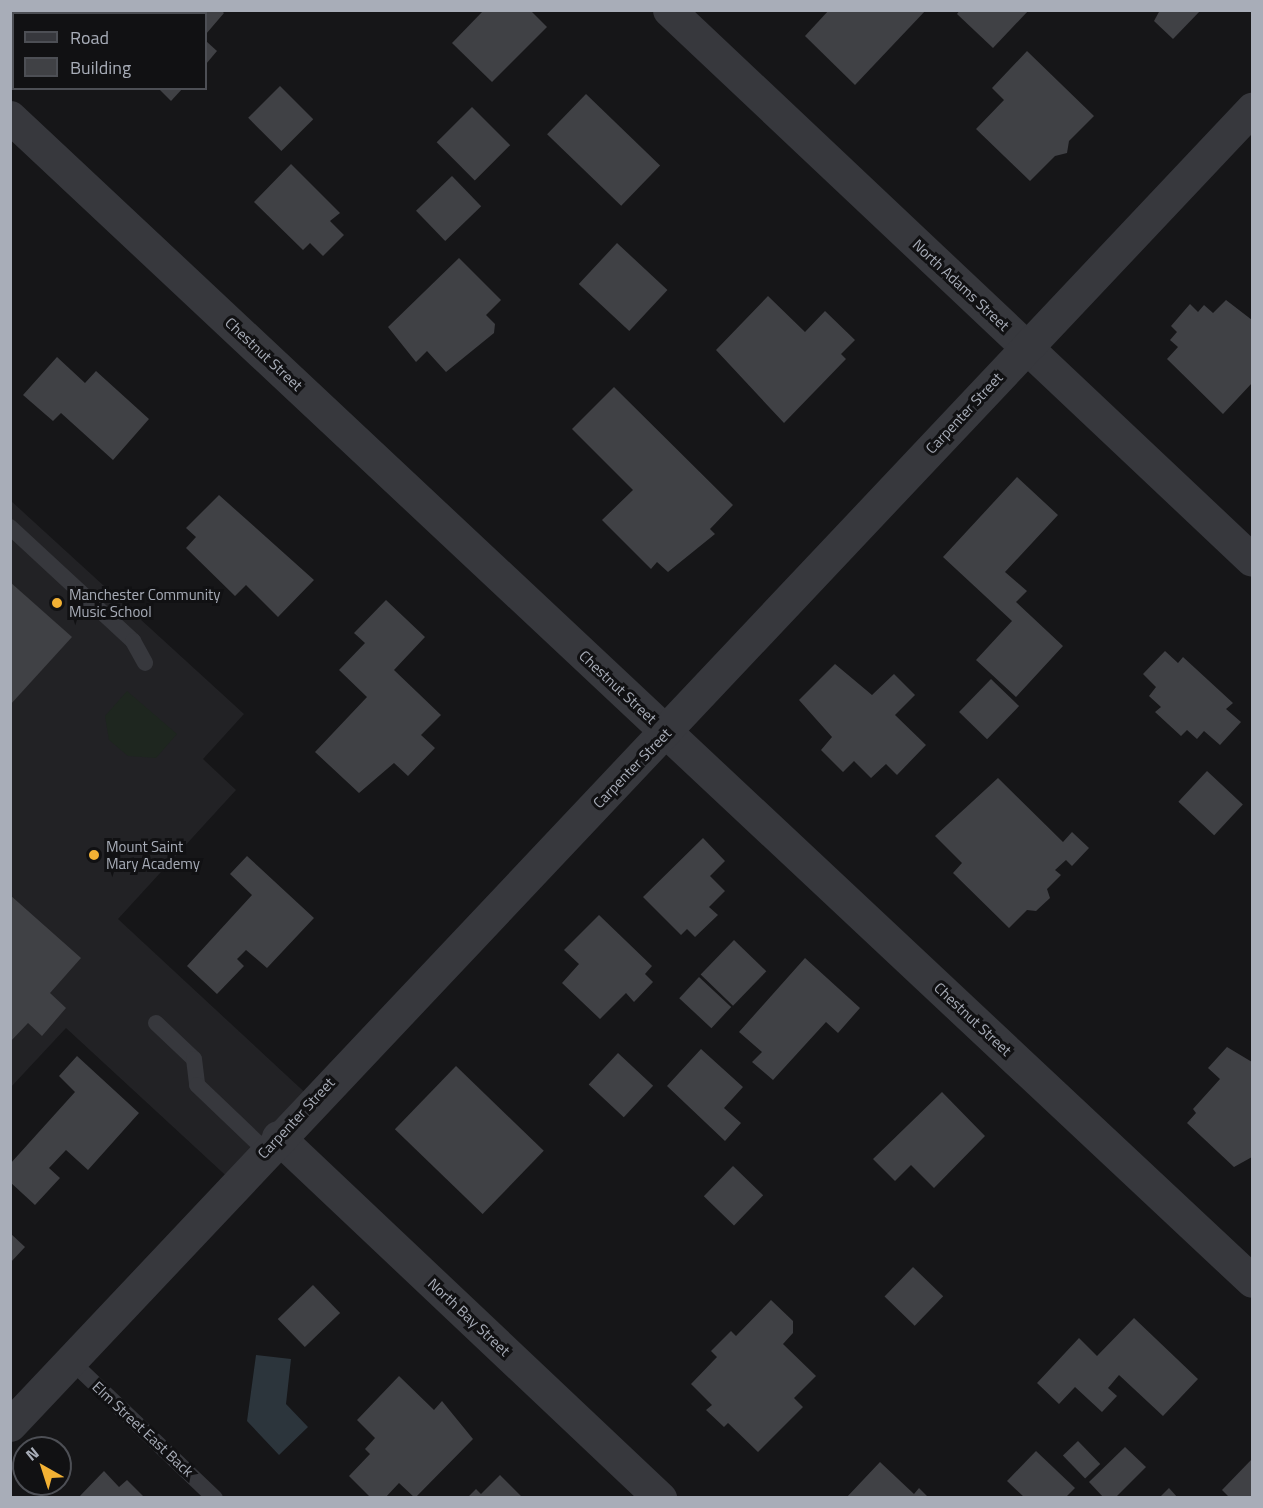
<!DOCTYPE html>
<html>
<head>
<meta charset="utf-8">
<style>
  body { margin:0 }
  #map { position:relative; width:1263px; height:1508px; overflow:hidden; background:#161618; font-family:"Titillium Web",sans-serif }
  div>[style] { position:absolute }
  .built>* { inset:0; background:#222225 }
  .green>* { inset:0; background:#1e261f }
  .water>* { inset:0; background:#2c353c }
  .building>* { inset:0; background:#404145; transform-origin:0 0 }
  .service>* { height:16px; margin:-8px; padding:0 8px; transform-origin:8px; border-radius:8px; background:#37383d }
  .minor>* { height:33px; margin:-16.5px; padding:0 16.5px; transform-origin:16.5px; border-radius:16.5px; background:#37383d }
  .tertiary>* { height:33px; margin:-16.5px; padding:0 16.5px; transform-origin:16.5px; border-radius:16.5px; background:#37383d }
  .dots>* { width:16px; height:16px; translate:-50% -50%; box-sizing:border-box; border:3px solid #111113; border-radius:50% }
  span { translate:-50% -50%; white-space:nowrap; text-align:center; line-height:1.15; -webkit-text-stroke:6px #111113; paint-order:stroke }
  .street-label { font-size:15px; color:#a8adb8 }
  .poi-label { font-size:15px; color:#a8adb8 }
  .left { translate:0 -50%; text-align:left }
  .frame { position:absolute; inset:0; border:12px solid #a8adb8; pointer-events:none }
  .legend { position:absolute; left:12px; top:12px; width:195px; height:78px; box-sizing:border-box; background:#111113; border:2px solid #4d4f55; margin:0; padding:8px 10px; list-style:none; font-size:18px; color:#a8adb8 }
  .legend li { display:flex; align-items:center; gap:12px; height:30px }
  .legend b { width:30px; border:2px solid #4d4f55 }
  .north { position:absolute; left:12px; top:1436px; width:60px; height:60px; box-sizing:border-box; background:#111113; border:2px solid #4d4f55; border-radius:50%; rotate:321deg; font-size:16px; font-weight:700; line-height:24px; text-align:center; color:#a8adb8 }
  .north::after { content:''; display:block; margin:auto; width:21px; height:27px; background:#f2b134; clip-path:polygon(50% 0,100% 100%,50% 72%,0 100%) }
</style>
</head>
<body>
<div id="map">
  <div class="built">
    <i style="clip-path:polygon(10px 500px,244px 714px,203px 759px,236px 790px,118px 919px,313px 1100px,235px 1184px,66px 1028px,11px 1087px)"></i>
  </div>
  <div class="green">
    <i style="clip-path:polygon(127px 691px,177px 734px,156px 758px,128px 756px,109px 740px,105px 716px)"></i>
  </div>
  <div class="water">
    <i style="clip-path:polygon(256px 1355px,291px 1359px,286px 1404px,308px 1427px,279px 1455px,247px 1421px)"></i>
  </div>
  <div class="building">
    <i style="clip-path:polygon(137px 10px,221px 10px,224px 13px,206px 34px,206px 14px,134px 14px)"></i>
    <i style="clip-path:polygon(484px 10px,530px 10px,547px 27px,492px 82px,452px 43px)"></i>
    <i style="clip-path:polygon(829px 10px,926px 10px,855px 85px,805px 36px)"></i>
    <i style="clip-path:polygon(960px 10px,1029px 10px,993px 48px,957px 14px)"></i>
    <i style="clip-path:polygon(1160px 10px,1201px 10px,1173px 39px,1154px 21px)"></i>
    <i style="clip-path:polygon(206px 41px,217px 51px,206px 64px)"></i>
    <i style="clip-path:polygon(1027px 51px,1094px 116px,1069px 141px,1067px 153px,1055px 156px,1030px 181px,976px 129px,1004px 100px,992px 88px)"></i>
    <i style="left:280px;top:86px;width:47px;height:45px;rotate:45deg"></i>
    <i style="clip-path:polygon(158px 88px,183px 88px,171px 101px)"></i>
    <i style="left:586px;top:94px;width:103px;height:56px;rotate:44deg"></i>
    <i style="left:472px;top:107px;width:54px;height:50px;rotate:45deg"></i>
    <i style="clip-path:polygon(291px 164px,340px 213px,330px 221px,344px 235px,323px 256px,310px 243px,303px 250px,254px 202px)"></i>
    <i style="left:452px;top:176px;width:42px;height:50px;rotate:46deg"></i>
    <i style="left:617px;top:243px;width:69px;height:56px;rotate:43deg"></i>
    <i style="clip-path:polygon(459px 258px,501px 300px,486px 315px,495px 324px,494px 333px,446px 372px,427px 351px,416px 362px,388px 327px)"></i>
    <i style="clip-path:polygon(768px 296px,805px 332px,825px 311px,855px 340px,841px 354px,846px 359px,784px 423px,716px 350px)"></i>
    <i style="clip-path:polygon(1226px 300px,1252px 320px,1252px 383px,1223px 414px,1167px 359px,1178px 347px,1170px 340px,1177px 332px,1171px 326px,1190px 304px,1198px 312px,1204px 305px,1213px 313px)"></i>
    <i style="clip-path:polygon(57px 357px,85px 383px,96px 371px,149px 419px,113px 460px,61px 413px,53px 421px,23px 395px)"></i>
    <i style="clip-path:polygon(614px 387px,733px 505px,710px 529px,715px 534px,668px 572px,657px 562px,651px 569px,602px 520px,633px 490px,572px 429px)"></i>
    <i style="clip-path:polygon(1017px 477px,1058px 515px,1005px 572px,1027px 591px,1016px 602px,1063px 646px,1016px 697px,976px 660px,1012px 621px,943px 557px)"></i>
    <i style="clip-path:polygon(219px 495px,314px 580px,278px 617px,246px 585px,235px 596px,186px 548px,196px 537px,186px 528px)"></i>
    <i style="clip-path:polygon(10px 582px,72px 637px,10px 705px)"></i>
    <i style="clip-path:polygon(386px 600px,425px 637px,394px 670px,441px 715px,421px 735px,435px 748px,408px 776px,394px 763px,359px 793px,315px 752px,367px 697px,339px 670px,365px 643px,354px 633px)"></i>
    <i style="clip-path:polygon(1165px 651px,1178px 663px,1183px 657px,1233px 703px,1226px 709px,1241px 722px,1220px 745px,1204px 731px,1197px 739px,1187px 730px,1181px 736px,1155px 712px,1161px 707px,1149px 696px,1156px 687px,1143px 674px)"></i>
    <i style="clip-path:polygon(835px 664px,872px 695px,894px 674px,915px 695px,895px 715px,926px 745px,897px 775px,886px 764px,871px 778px,854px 761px,843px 772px,821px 750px,832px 737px,799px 700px)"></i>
    <i style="left:991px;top:679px;width:39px;height:46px;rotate:44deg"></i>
    <i style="left:1207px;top:771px;width:49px;height:42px;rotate:43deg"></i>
    <i style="clip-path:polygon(998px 778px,1063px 842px,1072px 832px,1089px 848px,1072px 866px,1066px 860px,1055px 870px,1061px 875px,1047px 889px,1050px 898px,1036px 911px,1027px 910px,1009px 928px,953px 873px,962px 863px,935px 836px)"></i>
    <i style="clip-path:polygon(703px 838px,725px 861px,710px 876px,725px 891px,709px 907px,718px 915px,695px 937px,687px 929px,681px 935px,643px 897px)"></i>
    <i style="clip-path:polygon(247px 856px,314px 918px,267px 968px,246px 950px,237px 959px,244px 966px,217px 994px,187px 966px,252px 895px,230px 874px)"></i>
    <i style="clip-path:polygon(10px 895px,81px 958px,50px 993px,66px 1008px,42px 1036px,28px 1023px,10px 1042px)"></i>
    <i style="clip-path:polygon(599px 915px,652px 966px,645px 974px,653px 982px,634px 1002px,626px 993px,600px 1019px,562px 983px,579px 964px,564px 950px)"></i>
    <i style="left:734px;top:940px;width:45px;height:48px;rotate:44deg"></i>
    <i style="clip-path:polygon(805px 958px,860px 1008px,838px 1033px,826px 1022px,773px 1080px,752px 1062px,762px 1052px,739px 1032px)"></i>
    <i style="left:699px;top:977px;width:44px;height:29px;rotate:43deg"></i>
    <i style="clip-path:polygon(1227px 1047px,1252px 1062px,1252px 1157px,1234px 1167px,1187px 1123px,1196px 1113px,1193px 1109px,1220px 1079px,1208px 1068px)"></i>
    <i style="clip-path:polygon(701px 1049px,743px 1087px,724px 1108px,741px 1123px,725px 1141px,667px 1086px)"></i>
    <i style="left:618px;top:1053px;width:48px;height:43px;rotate:43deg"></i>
    <i style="clip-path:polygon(77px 1056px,139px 1113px,88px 1170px,66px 1150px,49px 1168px,60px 1178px,35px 1205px,10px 1182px,10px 1164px,75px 1092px,59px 1076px)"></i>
    <i style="left:456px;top:1066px;width:122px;height:88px;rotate:44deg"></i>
    <i style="clip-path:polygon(942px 1092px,985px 1136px,934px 1188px,911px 1165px,895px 1181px,873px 1159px)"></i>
    <i style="left:733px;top:1166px;width:42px;height:42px;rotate:44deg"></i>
    <i style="clip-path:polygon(10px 1233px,25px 1247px,10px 1263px)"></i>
    <i style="left:913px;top:1267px;width:42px;height:41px;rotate:44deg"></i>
    <i style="left:313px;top:1285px;width:39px;height:49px;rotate:46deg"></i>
    <i style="clip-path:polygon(771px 1300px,793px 1321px,793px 1333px,783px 1344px,816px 1376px,794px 1398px,803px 1407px,758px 1452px,728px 1423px,724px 1427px,706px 1410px,712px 1405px,691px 1384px,717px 1357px,711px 1351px,731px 1331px,736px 1336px)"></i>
    <i style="clip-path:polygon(1134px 1318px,1198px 1379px,1163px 1416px,1119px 1375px,1108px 1388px,1117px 1396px,1102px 1412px,1075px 1387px,1059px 1404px,1037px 1383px,1079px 1338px,1097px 1356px)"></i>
    <i style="clip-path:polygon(399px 1376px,434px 1410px,442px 1401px,473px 1439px,415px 1498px,399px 1483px,385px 1498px,371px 1498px,349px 1476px,370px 1454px,365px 1449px,375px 1438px,357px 1420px)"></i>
    <i style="left:1078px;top:1441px;width:32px;height:21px;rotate:46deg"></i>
    <i style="clip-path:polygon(1125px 1447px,1146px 1467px,1115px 1498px,1104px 1498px,1089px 1482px)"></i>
    <i style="clip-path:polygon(1036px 1451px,1075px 1488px,1065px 1498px,1025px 1498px,1007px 1481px)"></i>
    <i style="clip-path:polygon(1252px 1459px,1252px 1498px,1230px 1498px,1222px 1490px)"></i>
    <i style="clip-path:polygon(880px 1462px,914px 1494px,919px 1488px,929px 1498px,846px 1498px)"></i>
    <i style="clip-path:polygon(104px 1471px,119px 1487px,127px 1480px,145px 1498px,78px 1498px)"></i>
    <i style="clip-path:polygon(500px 1475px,523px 1498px,467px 1498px,476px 1489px,481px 1494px)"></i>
    <i style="clip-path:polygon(1169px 1488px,1178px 1498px,1159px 1498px)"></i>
  </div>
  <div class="service">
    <i style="left:10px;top:527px;width:168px;rotate:42.8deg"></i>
    <i style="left:133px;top:641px;width:25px;rotate:61deg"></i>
    <i style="left:156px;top:1023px;width:52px;rotate:43.5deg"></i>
    <i style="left:194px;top:1059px;width:26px;rotate:83deg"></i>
    <i style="left:197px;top:1085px;width:94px;rotate:43.7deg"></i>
    <i style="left:70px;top:1360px;width:200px;rotate:43.6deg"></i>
  </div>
  <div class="minor">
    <i style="left:669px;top:10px;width:801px;rotate:43.33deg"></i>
    <i style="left:10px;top:117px;width:1702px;rotate:43.14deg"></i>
    <i style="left:278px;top:1137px;width:526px;rotate:43.38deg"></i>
  </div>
  <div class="tertiary">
    <i style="left:10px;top:1425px;width:1810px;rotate:-46.66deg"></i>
  </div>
  <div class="dots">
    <i style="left:57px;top:603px;background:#f2b134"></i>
    <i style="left:94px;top:855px;background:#f2b134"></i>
  </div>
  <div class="street-label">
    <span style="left:961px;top:285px;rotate:43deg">North Adams Street</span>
    <span style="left:264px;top:354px;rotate:43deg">Chestnut Street</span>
    <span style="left:964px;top:413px;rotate:-47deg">Carpenter Street</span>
    <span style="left:618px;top:687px;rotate:43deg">Chestnut Street</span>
    <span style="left:632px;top:768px;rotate:-46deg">Carpenter Street</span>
    <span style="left:973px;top:1019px;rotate:43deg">Chestnut Street</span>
    <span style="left:296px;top:1118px;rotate:-47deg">Carpenter Street</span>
    <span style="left:469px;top:1317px;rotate:43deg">North Bay Street</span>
    <span style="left:143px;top:1429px;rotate:43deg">Elm Street East Back</span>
  </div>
  <div class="poi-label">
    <span class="left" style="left:69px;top:603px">Manchester Community<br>Music School</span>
    <span class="left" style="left:106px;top:855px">Mount Saint<br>Mary Academy</span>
  </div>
  <div class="frame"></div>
  <ul class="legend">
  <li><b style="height:8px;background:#37383d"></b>Road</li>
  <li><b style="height:16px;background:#404145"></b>Building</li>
  </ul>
  <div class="north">N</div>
</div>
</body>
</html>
